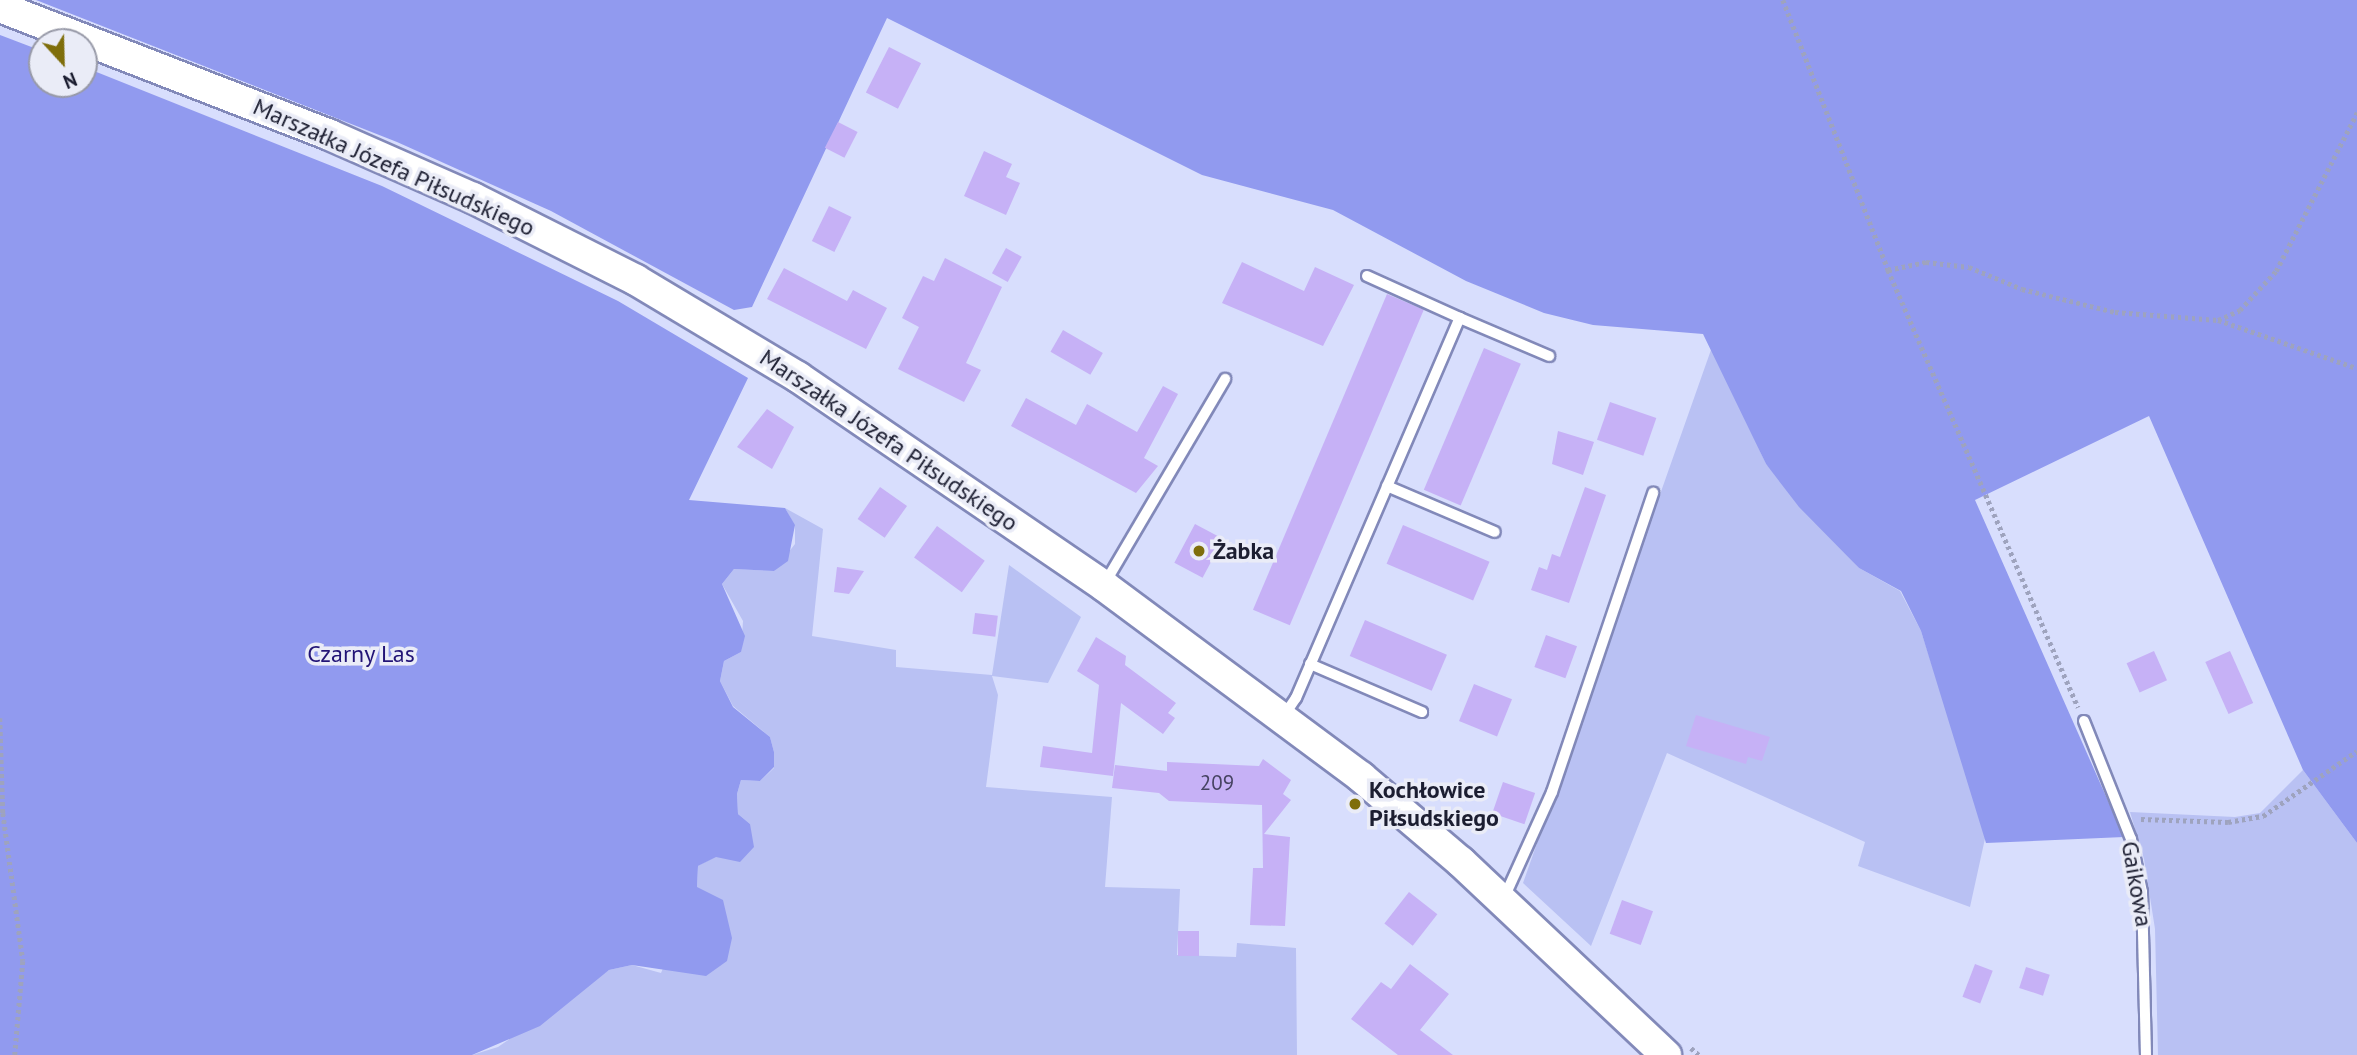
<!DOCTYPE html>
<html>
<head>
<meta charset="utf-8">
<style>
  body { margin:0 }
  #map { position:relative; width:2357px; height:1055px; overflow:hidden; background:#d8defd; font-family:"PT Sans",sans-serif }
  div>[style] { position:absolute }
  .green>* { inset:0; background:#b9c1f3 }
  .forest>* { inset:0; background:#919aef }
  .building>* { inset:0; background:#c6b1f6; transform-origin:0 0 }
  .path>* { height:4.5px; margin-top:-2.25px; transform-origin:0; background:repeating-linear-gradient(90deg,#9ea3be 0 3.5px,transparent 0 7px) }
  .roads { filter:drop-shadow(2px 0 #8289b9) drop-shadow(-2px 0 #8289b9) drop-shadow(0 2px #8289b9) drop-shadow(0 -2px #8289b9) }
  .lane>* { height:10px; margin:-5px; padding:0 5px; transform-origin:5px; border-radius:5px; background:#fff }
  .secondary>* { height:30px; margin:-15px; padding:0 15px; transform-origin:15px; border-radius:15px; background:#fff }
  .dots>* { width:19px; height:19px; translate:-50% -50%; box-sizing:border-box; border:4px solid #eaecf7; border-radius:50% }
  span { translate:-50% -50%; white-space:nowrap; text-align:center; line-height:1.15; -webkit-text-stroke:7px #eaecf7; paint-order:stroke }
  .number-label { font-size:21px; color:#464362 }
  .number-label span { -webkit-text-stroke-width:0 }
  .street-label { font-size:24px; color:#1c1e31 }
  .poi-label { font-size:24px; color:#1c1e31; font-weight:700 }
  .left { translate:0 -50%; text-align:left }
  .park-label { font-size:24px; color:#221476 }
  .north { position:absolute; left:28px; top:28px; width:70px; height:70px; box-sizing:border-box; background:#eaecf7; border:2px solid #989aa8; border-radius:50%; rotate:158deg; font-size:19px; font-weight:700; line-height:28px; text-align:center; color:#1c1e31 }
  .north::after { content:''; display:block; margin:auto; width:24px; height:32px; background:#7f6e0b; clip-path:polygon(50% 0,100% 100%,50% 72%,0 100%) }
</style>
</head>
<body>
<div id="map">
  <div class="green">
    <i style="clip-path:polygon(1712px 347px,1766px 464px,1859px 568px,1900px 591px,1921px 631px,1986px 834px,1970px 907px,1858px 866px,1865px 842px,1667px 753px,1591px 946px,1523px 883px)"></i>
    <i style="clip-path:polygon(785px 508px,823px 529px,812px 636px,896px 650px,896px 667px,992px 675px,1009px 565px,1081px 617px,1048px 683px,992px 676px,998px 695px,986px 787px,1112px 797px,1105px 887px,1180px 889px,1177px 955px,1236px 957px,1237px 943px,1296px 948px,1297px 1055px,472px 1055px,498px 1047px,609px 970px,632px 965px,661px 973px,697px 887px,698px 866px,716px 856px,740px 861px,750px 824px,738px 814px,737px 794px,741px 780px,760px 781px,774px 768px,774px 752px,770px 737px,733px 706px,720px 681px,724px 661px,741px 652px,743px 621px,722px 584px,734px 569px,774px 571px,795px 544px,795px 526px)"></i>
    <i style="clip-path:polygon(2303px 770px,2357px 843px,2357px 1055px,2158px 1055px,2155px 929px,2144px 859px,2130px 812px,2235px 817px,2260px 813px)"></i>
  </div>
  <div class="forest">
    <i style="clip-path:polygon(36px 0,2357px 0,2357px 843px,2303px 770px,2149px 416px,1975px 500px,2124px 837px,1986px 843px,1921px 631px,1901px 591px,1859px 568px,1799px 507px,1766px 464px,1703px 334px,1593px 325px,1544px 313px,1466px 281px,1333px 210px,1202px 175px,887px 18px,752px 307px,734px 310px,551px 211px,397px 142px)"></i>
    <i style="clip-path:polygon(0 35px,42px 51px,42px 84px,84px 84px,84px 67px,382px 186px,618px 301px,748px 378px,689px 500px,785px 508px,795px 525px,788px 561px,774px 571px,734px 569px,722px 584px,745px 636px,741px 652px,724px 661px,720px 681px,733px 707px,770px 737px,774px 752px,774px 767px,760px 781px,741px 780px,737px 794px,738px 814px,750px 824px,754px 847px,740px 862px,716px 857px,698px 866px,697px 887px,723px 900px,732px 938px,727px 961px,706px 976px,632px 965px,609px 970px,540px 1026px,472px 1055px,0 1055px)"></i>
  </div>
  <div class="building">
    <i style="left:889px;top:47px;width:36px;height:51px;rotate:27deg"></i>
    <i style="left:838px;top:122px;width:22px;height:29px;rotate:27deg"></i>
    <i style="clip-path:polygon(984px 151px,1012px 164px,1006px 177px,1020px 183px,1006px 215px,964px 196px)"></i>
    <i style="left:829px;top:206px;width:25px;height:39px;rotate:26deg"></i>
    <i style="left:1006px;top:248px;width:18px;height:29px;rotate:29deg"></i>
    <i style="clip-path:polygon(945px 258px,1002px 287px,966px 363px,981px 370px,964px 402px,898px 369px,919px 327px,902px 318px,923px 276px,934px 281px)"></i>
    <i style="clip-path:polygon(1242px 262px,1304px 291px,1315px 267px,1354px 285px,1323px 346px,1222px 303px)"></i>
    <i style="clip-path:polygon(784px 268px,847px 301px,853px 290px,887px 308px,866px 349px,767px 299px)"></i>
    <i style="left:1387px;top:294px;width:40px;height:343px;rotate:23deg"></i>
    <i style="left:1063px;top:330px;width:46px;height:25px;rotate:30deg"></i>
    <i style="left:1484px;top:348px;width:40px;height:154px;rotate:23deg"></i>
    <i style="clip-path:polygon(1163px 386px,1178px 394px,1144px 458px,1158px 466px,1136px 493px,1011px 426px,1026px 398px,1076px 425px,1087px 404px,1137px 432px)"></i>
    <i style="left:1610px;top:402px;width:49px;height:40px;rotate:19deg"></i>
    <i style="clip-path:polygon(767px 409px,794px 427px,772px 469px,737px 447px)"></i>
    <i style="clip-path:polygon(1558px 431px,1594px 442px,1583px 475px,1552px 464px)"></i>
    <i style="left:880px;top:487px;width:33px;height:39px;rotate:35deg"></i>
    <i style="clip-path:polygon(1585px 487px,1606px 495px,1569px 603px,1531px 590px,1539px 567px,1547px 570px,1552px 554px,1560px 557px)"></i>
    <i style="left:1195px;top:524px;width:32px;height:44px;rotate:28deg"></i>
    <i style="left:1403px;top:525px;width:94px;height:42px;rotate:23deg"></i>
    <i style="left:937px;top:526px;width:59px;height:39px;rotate:36deg"></i>
    <i style="clip-path:polygon(837px 567px,864px 571px,849px 594px,834px 592px)"></i>
    <i style="left:975px;top:613px;width:23px;height:21px;rotate:7deg"></i>
    <i style="left:1365px;top:620px;width:89px;height:39px;rotate:23deg"></i>
    <i style="left:1546px;top:635px;width:33px;height:34px;rotate:20deg"></i>
    <i style="clip-path:polygon(1096px 637px,1126px 656px,1125px 665px,1176px 703px,1168px 713px,1175px 718px,1163px 734px,1121px 703px,1113px 776px,1040px 767px,1043px 746px,1092px 753px,1099px 685px,1077px 671px)"></i>
    <i style="left:2154px;top:651px;width:32px;height:30px;rotate:66deg"></i>
    <i style="left:2230px;top:651px;width:57px;height:27px;rotate:66deg"></i>
    <i style="left:1474px;top:684px;width:41px;height:40px;rotate:22deg"></i>
    <i style="clip-path:polygon(1696px 715px,1770px 737px,1762px 761px,1748px 757px,1746px 764px,1686px 746px)"></i>
    <i style="clip-path:polygon(1263px 759px,1291px 780px,1283px 794px,1291px 800px,1264px 834px,1290px 837px,1285px 926px,1250px 925px,1253px 868px,1263px 868px,1262px 805px,1169px 801px,1159px 793px,1112px 788px,1115px 765px,1167px 771px,1167px 762px,1259px 766px)"></i>
    <i style="left:1503px;top:782px;width:34px;height:33px;rotate:19deg"></i>
    <i style="left:1409px;top:892px;width:36px;height:40px;rotate:38deg"></i>
    <i style="left:1622px;top:900px;width:33px;height:36px;rotate:20deg"></i>
    <i style="left:1178px;top:931px;width:21px;height:25px"></i>
    <i style="clip-path:polygon(1410px 964px,1449px 994px,1420px 1030px,1453px 1055px,1398px 1055px,1351px 1019px,1381px 982px,1391px 989px)"></i>
    <i style="left:1975px;top:964px;width:19px;height:35px;rotate:21deg"></i>
    <i style="left:2026px;top:967px;width:25px;height:22px;rotate:18deg"></i>
  </div>
  <div class="path">
    <i style="left:1783px;top:0;width:290px;rotate:68.7deg"></i>
    <i style="left:1888px;top:270px;width:477px;rotate:66.5deg"></i>
    <i style="left:1888px;top:270px;width:39px;rotate:-12deg"></i>
    <i style="left:1926px;top:262px;width:43px;rotate:6.6deg"></i>
    <i style="left:1969px;top:267px;width:57px;rotate:22.5deg"></i>
    <i style="left:2022px;top:289px;width:96px;rotate:13.9deg"></i>
    <i style="left:2115px;top:312px;width:103px;rotate:4.4deg"></i>
    <i style="left:2218px;top:320px;width:24px;rotate:-24deg"></i>
    <i style="left:2240px;top:310px;width:53px;rotate:-47.3deg"></i>
    <i style="left:2276px;top:271px;width:178px;rotate:-62.9deg"></i>
    <i style="left:2218px;top:320px;width:147px;rotate:19.1deg"></i>
    <i style="left:0;top:718px;width:95px;rotate:88.2deg"></i>
    <i style="left:3px;top:813px;width:149px;rotate:82.3deg"></i>
    <i style="left:23px;top:961px;width:94px;rotate:94.9deg"></i>
    <i style="left:2141px;top:819px;width:87px;rotate:2deg"></i>
    <i style="left:2228px;top:822px;width:36px;rotate:-10deg"></i>
    <i style="left:2263px;top:816px;width:114px;rotate:-34.7deg"></i>
    <i style="left:1691px;top:1048px;width:11px;rotate:41deg"></i>
  </div>
  <div class="roads">
    <div class="lane">
      <i style="left:1460px;top:318px;width:97px;rotate:23.1deg"></i>
      <i style="left:1387px;top:486px;width:117px;rotate:23.1deg"></i>
      <i style="left:1105px;top:583px;width:237px;rotate:-59.5deg"></i>
      <i style="left:1310px;top:664px;width:122px;rotate:23.2deg"></i>
      <i style="left:1283px;top:717px;width:23px;rotate:-56deg"></i>
      <i style="left:1296px;top:698px;width:414px;rotate:-66.7deg"></i>
      <i style="left:1460px;top:318px;width:102px;rotate:-155.7deg"></i>
      <i style="left:2084px;top:721px;width:127px;rotate:68.3deg"></i>
      <i style="left:2131px;top:839px;width:54px;rotate:78.3deg"></i>
      <i style="left:2142px;top:892px;width:163px;rotate:88.6deg"></i>
      <i style="left:1504px;top:898px;width:116px;rotate:-65.6deg"></i>
      <i style="left:1552px;top:792px;width:316px;rotate:-71.3deg"></i>
    </div>
    <div class="secondary">
      <i style="left:0;top:7px;width:354px;rotate:21.2deg"></i>
      <i style="left:330px;top:135px;width:156px;rotate:23.8deg"></i>
      <i style="left:473px;top:198px;width:182px;rotate:26.7deg"></i>
      <i style="left:636px;top:280px;width:189px;rotate:30.9deg"></i>
      <i style="left:798px;top:377px;width:371px;rotate:34.3deg"></i>
      <i style="left:1104px;top:586px;width:320px;rotate:36.6deg"></i>
      <i style="left:1361px;top:777px;width:131px;rotate:40.4deg"></i>
      <i style="left:1461px;top:862px;width:282px;rotate:43.3deg"></i>
    </div>
  </div>
  <div class="dots">
    <i style="left:1199px;top:551px;background:#7f6e0b"></i>
    <i style="left:1355px;top:804px;background:#7f6e0b"></i>
  </div>
  <div class="number-label">
    <span style="left:1217px;top:783px">209</span>
  </div>
  <div class="street-label">
    <span style="left:394px;top:167px;rotate:24deg">Marszałka Józefa Piłsudskiego</span>
    <span style="left:889px;top:440px;rotate:34deg">Marszałka Józefa Piłsudskiego</span>
    <span style="left:2137px;top:884px;rotate:80deg">Gaikowa</span>
  </div>
  <div class="poi-label">
    <span class="left" style="left:1213px;top:551px">Żabka</span>
    <span class="left" style="left:1369px;top:804px">Kochłowice<br>Piłsudskiego</span>
  </div>
  <div class="park-label">
    <span style="left:361px;top:654px">Czarny Las</span>
  </div>
  <div class="north">N</div>
</div>
</body>
</html>
